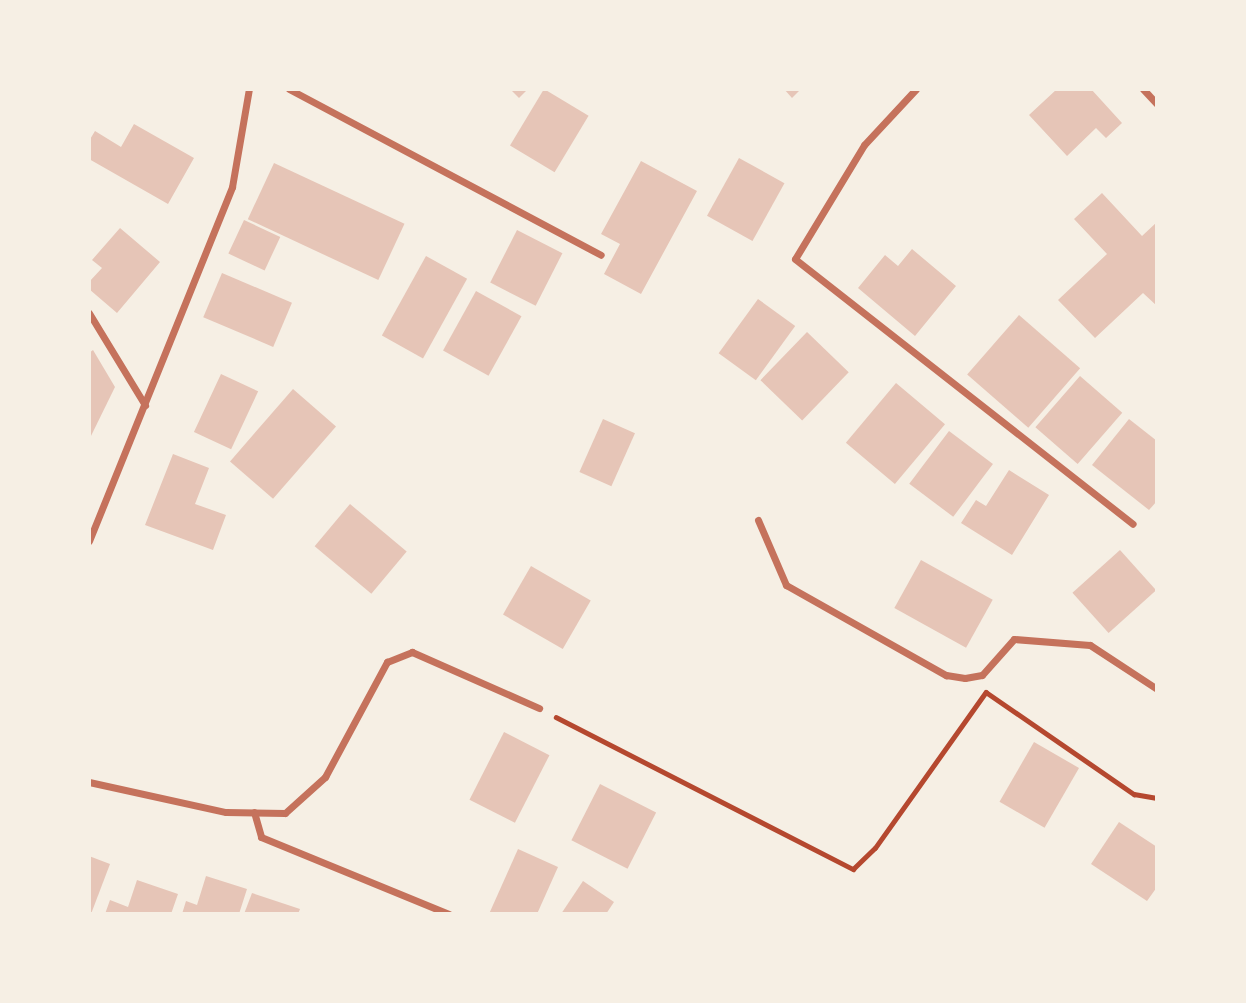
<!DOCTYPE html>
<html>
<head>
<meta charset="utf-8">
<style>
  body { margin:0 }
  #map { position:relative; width:1246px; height:1003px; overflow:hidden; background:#f6efe4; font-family:"Titillium Web",sans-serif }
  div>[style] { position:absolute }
  .building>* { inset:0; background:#e6c5b7; transform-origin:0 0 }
  .path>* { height:4.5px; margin:-2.25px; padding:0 2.25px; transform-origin:2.25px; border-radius:2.25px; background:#b5482f }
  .minor>* { height:7px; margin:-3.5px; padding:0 3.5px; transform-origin:3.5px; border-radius:3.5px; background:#c5725c }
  span { translate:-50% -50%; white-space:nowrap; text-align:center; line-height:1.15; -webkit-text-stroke:5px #f6efe4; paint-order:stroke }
  .frame { position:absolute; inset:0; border:91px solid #f6efe4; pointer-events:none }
</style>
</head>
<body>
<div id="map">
  <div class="building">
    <i style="clip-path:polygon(510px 89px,528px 89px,519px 98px)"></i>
    <i style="left:544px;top:89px;width:52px;height:66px;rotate:31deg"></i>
    <i style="clip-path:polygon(784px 89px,801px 89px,792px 98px)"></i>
    <i style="clip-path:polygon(1057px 89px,1091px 89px,1122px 123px,1106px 138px,1096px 128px,1067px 156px,1029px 115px)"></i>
    <i style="clip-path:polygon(134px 124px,194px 158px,168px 204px,89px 159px,89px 141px,95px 131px,121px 147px)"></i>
    <i style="left:739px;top:158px;width:52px;height:66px;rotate:29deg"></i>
    <i style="clip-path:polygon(641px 161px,697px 191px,641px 294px,604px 274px,620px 244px,601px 234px)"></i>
    <i style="left:274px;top:163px;width:144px;height:62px;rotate:25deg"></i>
    <i style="clip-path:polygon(1102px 193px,1142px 236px,1157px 222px,1157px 306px,1143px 293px,1095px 338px,1058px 300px,1107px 254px,1074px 219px)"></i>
    <i style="left:244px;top:220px;width:40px;height:37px;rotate:25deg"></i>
    <i style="clip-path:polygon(120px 228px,160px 262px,117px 313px,89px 289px,89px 282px,102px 268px,92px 260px)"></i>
    <i style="left:517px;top:230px;width:51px;height:59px;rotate:27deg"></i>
    <i style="clip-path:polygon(912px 249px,956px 286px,915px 336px,858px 288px,885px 255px,898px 266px)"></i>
    <i style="left:426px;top:256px;width:47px;height:91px;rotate:29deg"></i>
    <i style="left:222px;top:273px;width:76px;height:48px;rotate:23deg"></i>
    <i style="left:476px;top:291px;width:52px;height:68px;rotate:29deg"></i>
    <i style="left:758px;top:299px;width:46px;height:67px;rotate:36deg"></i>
    <i style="left:1019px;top:315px;width:81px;height:79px;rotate:41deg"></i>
    <i style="left:807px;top:332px;width:58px;height:67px;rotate:44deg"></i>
    <i style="clip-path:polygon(93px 350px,115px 387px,89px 440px,89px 353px)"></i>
    <i style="left:221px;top:374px;width:41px;height:64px;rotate:25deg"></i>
    <i style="left:1080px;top:376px;width:56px;height:68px;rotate:41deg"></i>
    <i style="left:896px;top:383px;width:64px;height:78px;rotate:40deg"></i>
    <i style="left:293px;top:389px;width:57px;height:96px;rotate:41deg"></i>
    <i style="left:603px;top:419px;width:35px;height:58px;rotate:24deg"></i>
    <i style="clip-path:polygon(1129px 419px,1157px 441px,1157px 501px,1149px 510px,1092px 465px)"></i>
    <i style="left:949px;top:431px;width:55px;height:66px;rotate:37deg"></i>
    <i style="clip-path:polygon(173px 454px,209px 468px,195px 504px,226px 515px,213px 550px,145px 525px)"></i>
    <i style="clip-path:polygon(1009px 470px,1049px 495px,1012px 555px,961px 523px,976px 500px,986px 506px)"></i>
    <i style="left:350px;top:504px;width:74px;height:55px;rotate:40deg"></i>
    <i style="left:1120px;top:550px;width:54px;height:64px;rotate:48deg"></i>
    <i style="left:921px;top:560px;width:82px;height:55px;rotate:29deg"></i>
    <i style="left:531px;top:566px;width:69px;height:56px;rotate:30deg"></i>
    <i style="left:504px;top:732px;width:51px;height:76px;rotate:27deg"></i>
    <i style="left:1034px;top:742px;width:52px;height:69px;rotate:30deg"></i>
    <i style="left:600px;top:784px;width:63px;height:63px;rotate:27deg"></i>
    <i style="clip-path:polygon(1119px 822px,1157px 847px,1157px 887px,1147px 901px,1091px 864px)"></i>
    <i style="clip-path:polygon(518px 849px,558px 867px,537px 914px,489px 914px)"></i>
    <i style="clip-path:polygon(89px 856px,110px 864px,91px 914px,89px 914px)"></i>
    <i style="clip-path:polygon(206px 876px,247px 889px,239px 914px,182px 914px,186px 901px,197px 905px)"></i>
    <i style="clip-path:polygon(137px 880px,178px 894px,171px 914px,105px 914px,110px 900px,128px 907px)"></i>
    <i style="clip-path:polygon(583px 881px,614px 902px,606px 914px,561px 914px)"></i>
    <i style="clip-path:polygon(252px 893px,300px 909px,298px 914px,244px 914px)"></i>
  </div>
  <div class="path">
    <i style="left:556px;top:717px;width:334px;rotate:27.1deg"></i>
    <i style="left:853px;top:869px;width:30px;rotate:-44deg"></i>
    <i style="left:875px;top:848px;width:191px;rotate:-54.6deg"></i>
    <i style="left:986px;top:692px;width:180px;rotate:34.6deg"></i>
    <i style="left:1134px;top:794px;width:23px;rotate:10deg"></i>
  </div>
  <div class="minor">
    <i style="left:289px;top:89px;width:353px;rotate:28deg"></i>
    <i style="left:916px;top:89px;width:76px;rotate:132.9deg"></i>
    <i style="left:864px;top:145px;width:133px;rotate:121.2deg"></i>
    <i style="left:795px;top:259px;width:429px;rotate:38.1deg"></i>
    <i style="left:1143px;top:89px;width:21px;rotate:47deg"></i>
    <i style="left:89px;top:313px;width:108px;rotate:58.7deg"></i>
    <i style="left:758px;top:520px;width:71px;rotate:66.7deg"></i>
    <i style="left:786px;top:585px;width:184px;rotate:29.4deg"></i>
    <i style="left:946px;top:675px;width:19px;rotate:9deg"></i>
    <i style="left:965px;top:678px;width:17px;rotate:-10deg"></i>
    <i style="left:982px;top:675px;width:48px;rotate:-48.4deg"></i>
    <i style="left:1014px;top:639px;width:76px;rotate:4.5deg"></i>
    <i style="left:1090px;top:645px;width:80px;rotate:33.3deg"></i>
    <i style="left:89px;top:541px;width:382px;rotate:-68deg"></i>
    <i style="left:232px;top:187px;width:99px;rotate:-80.2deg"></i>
    <i style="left:89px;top:782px;width:140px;rotate:12.4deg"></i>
    <i style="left:226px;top:812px;width:59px;rotate:1deg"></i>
    <i style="left:285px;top:813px;width:54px;rotate:-42deg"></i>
    <i style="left:325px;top:777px;width:131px;rotate:-61.7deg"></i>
    <i style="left:387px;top:662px;width:27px;rotate:-22deg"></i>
    <i style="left:412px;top:652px;width:139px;rotate:23.8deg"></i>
    <i style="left:254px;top:812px;width:26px;rotate:74deg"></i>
    <i style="left:261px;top:837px;width:203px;rotate:22.3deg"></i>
  </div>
  <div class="frame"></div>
</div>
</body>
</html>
